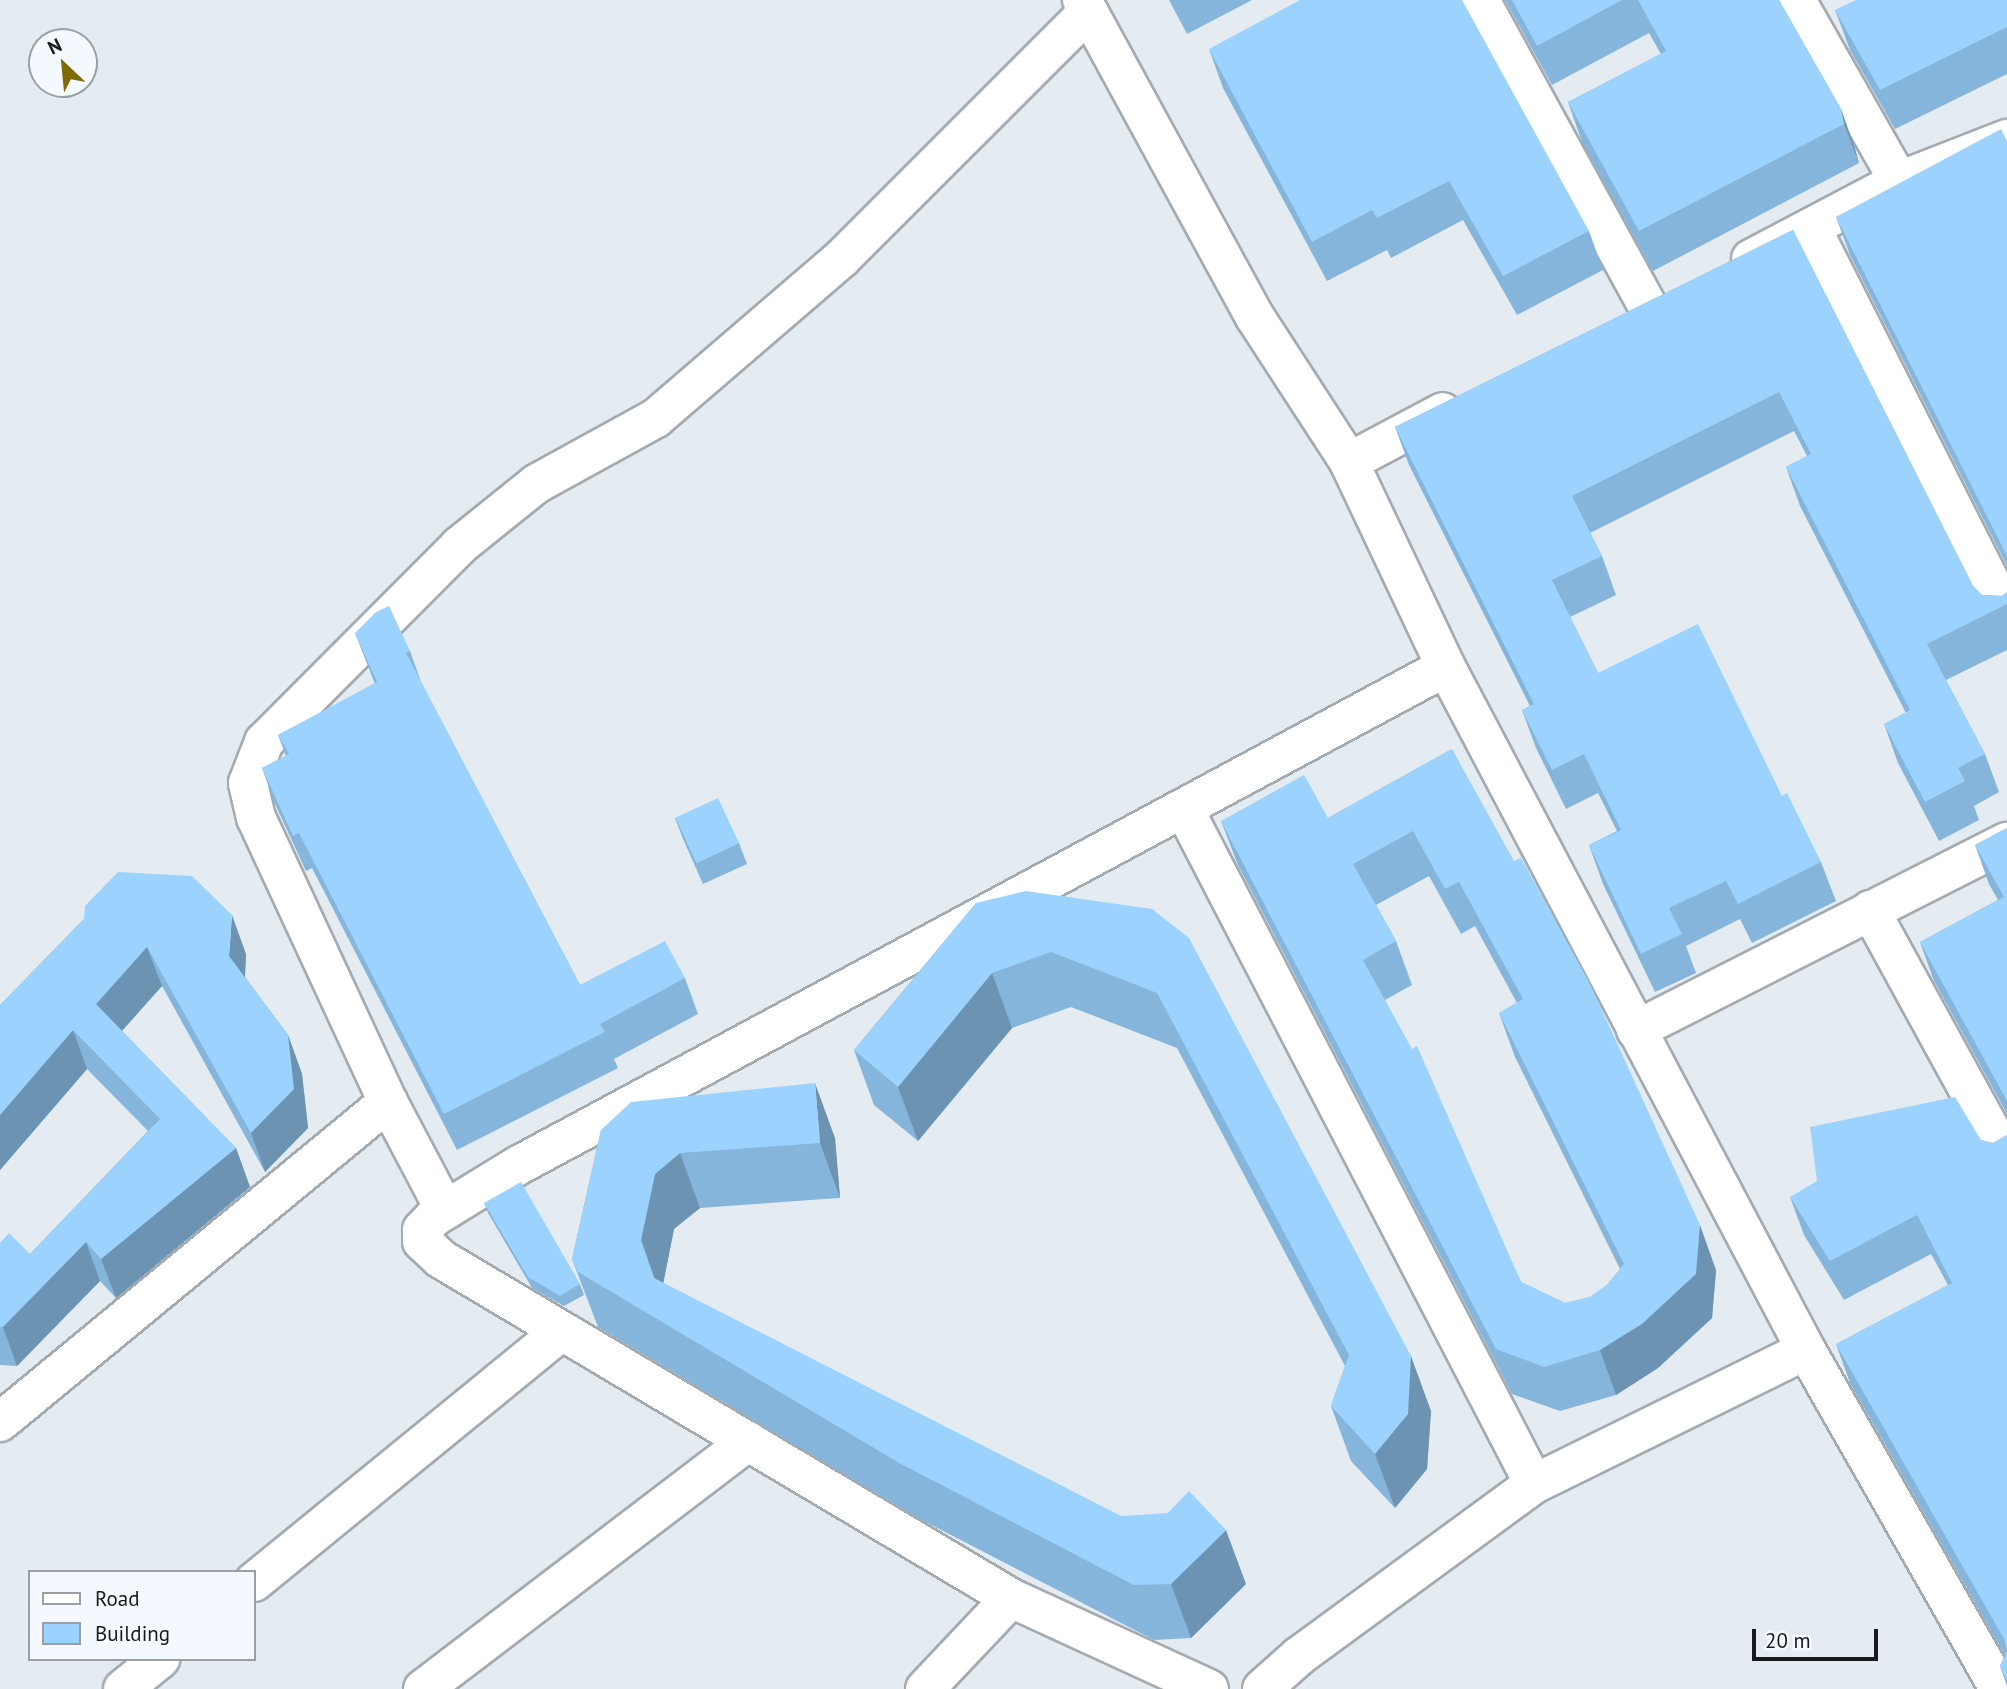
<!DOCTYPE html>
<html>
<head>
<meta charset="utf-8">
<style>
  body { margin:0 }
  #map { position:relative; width:2007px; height:1689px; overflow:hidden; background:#e4ecf2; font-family:"PT Sans",sans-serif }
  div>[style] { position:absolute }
  .roads { filter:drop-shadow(2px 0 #a3aab0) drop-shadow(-2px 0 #a3aab0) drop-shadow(0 2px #a3aab0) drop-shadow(0 -2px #a3aab0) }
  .minor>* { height:38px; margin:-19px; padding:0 19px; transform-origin:19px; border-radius:19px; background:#fff }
  .wall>* { inset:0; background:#85b5da }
  .shaded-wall>* { inset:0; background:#6c93b2 }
  .building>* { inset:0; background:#9bd2fe; transform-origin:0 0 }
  span { translate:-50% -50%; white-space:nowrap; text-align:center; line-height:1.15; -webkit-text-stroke:5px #f3f9fe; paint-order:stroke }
  .legend { position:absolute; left:28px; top:1570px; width:228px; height:91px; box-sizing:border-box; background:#f3f9fe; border:2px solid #9b9fa4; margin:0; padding:9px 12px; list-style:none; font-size:21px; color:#17191c }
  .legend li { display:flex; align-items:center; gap:14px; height:35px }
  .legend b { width:35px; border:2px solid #9b9fa4 }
  .north { position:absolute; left:28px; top:28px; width:70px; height:70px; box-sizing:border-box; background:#f3f9fe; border:2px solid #9b9fa4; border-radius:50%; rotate:334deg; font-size:19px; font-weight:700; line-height:28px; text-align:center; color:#17191c }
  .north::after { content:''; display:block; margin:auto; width:24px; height:32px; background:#7f6b04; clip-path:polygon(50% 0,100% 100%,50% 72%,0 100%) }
  .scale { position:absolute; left:1752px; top:1629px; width:126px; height:32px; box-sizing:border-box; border:4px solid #17191c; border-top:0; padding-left:9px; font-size:21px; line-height:24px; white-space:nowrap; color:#17191c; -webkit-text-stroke:5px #f3f9fe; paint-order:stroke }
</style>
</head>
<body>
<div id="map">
  <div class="roads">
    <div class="minor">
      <i style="left:1082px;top:0;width:361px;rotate:61.4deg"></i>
      <i style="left:1255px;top:317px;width:173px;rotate:57deg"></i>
      <i style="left:1349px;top:462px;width:227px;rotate:64.7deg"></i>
      <i style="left:1446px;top:667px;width:772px;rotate:62.21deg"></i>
      <i style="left:1806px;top:1350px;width:390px;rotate:60.3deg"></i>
      <i style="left:1480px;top:0;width:352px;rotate:61.3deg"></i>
      <i style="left:1796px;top:0;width:208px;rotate:60.4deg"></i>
      <i style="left:1812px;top:229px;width:432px;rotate:63.2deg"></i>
      <i style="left:1751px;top:259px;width:167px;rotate:-27.8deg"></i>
      <i style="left:1899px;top:181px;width:116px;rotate:-21.3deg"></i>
      <i style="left:1349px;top:462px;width:106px;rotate:-28deg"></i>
      <i style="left:1184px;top:809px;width:760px;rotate:62.59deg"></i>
      <i style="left:1870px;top:910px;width:285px;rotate:61.3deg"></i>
      <i style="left:1636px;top:1030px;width:416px;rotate:-26.9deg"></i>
      <i style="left:445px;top:1210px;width:122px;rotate:-117.8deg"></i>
      <i style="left:388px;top:1102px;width:313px;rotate:-114.9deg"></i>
      <i style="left:256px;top:818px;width:36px;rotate:-103deg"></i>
      <i style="left:248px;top:783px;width:44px;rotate:-68.7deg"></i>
      <i style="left:264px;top:742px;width:276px;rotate:-45.1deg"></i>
      <i style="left:459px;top:546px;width:99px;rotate:-38.8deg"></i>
      <i style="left:536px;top:484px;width:137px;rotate:-28.8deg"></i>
      <i style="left:656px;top:418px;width:245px;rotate:-40.7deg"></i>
      <i style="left:842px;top:258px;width:348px;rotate:-45deg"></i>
      <i style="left:0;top:1422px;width:503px;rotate:-39.51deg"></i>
      <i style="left:254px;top:1582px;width:397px;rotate:-39.2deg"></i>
      <i style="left:123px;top:1689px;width:48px;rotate:-39deg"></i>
      <i style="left:423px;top:1689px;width:409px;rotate:-37.3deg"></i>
      <i style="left:925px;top:1689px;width:125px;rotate:-46.6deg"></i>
      <i style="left:1209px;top:1689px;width:218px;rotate:-155.3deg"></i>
      <i style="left:1011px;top:1598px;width:663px;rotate:-149.26deg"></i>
      <i style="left:441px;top:1259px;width:26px;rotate:-137deg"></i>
      <i style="left:422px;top:1241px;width:11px;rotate:-90deg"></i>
      <i style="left:422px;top:1230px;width:18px;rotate:-47deg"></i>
      <i style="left:434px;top:1217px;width:100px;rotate:-31.5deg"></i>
      <i style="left:519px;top:1165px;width:1052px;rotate:-28.25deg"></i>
      <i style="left:1262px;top:1689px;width:50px;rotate:-41.7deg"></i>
      <i style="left:1299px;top:1656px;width:291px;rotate:-36.2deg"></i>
      <i style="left:1534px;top:1484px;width:303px;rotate:-26.2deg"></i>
    </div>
  </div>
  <div class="wall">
    <i style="clip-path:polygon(1169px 0,1252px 0,1187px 34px)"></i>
    <i style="clip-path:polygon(1505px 0,1779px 0,1841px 109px,1855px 149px,1859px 163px,1653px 271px,1582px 142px,1568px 102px,1661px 54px,1649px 33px,1552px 85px)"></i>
    <i style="clip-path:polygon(2007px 0,2007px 74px,1895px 129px,1850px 50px,1835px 10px)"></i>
    <i style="clip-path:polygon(1209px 49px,1589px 231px,1603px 270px,1517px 315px,1463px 220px,1391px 258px,1387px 250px,1327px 281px,1223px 88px)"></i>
    <i style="clip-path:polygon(2007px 141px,2007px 566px,1850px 255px,1836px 217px)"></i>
    <i style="clip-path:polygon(1793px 230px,1973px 586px,1982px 595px,2002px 596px,2007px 592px,2007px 650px,1946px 680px,1985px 754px,1999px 792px,1974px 806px,1979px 820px,1939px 841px,1898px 763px,1884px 724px,1906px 713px,1800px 506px,1786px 467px,1807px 456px,1794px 431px,1590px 533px,1602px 556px,1616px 595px,1570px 617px,1598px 673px,1782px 796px,1821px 862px,1836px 901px,1752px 943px,1740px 919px,1686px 946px,1696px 973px,1655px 992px,1603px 884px,1589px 845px,1617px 831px,1598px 793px,1566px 809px,1536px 748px,1522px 710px,1530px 706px,1409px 465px,1395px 427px)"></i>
    <i style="clip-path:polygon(355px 633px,410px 651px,421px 682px,580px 985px,685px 978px,698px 1014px,614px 1059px,618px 1068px,457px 1150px,312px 868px,306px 871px,275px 804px,262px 768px,286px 756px,278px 735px,375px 684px)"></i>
    <i style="clip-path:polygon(evenodd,1452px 749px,1716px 1270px,1712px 1318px,1658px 1368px,1616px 1395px,1560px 1411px,1512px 1394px,1238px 865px,1221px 821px,1328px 818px,1452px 749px,1429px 876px,1461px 934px,1475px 926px,1517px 1003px,1499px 1013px,1515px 1057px,1620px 1269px,1607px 1285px,1590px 1297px,1565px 1303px,1521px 1282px,1385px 1000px,1412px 985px,1396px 941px,1376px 905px,1429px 876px)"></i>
    <i style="clip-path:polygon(675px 818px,739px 843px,747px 864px,703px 884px,683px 839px)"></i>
    <i style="clip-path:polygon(2007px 828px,2007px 1114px,1934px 981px,1920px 942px,1998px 900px,1989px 884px,1975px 845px)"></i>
    <i style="clip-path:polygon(976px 903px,1152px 909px,1431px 1411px,1427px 1469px,1395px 1508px,1351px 1461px,1331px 1406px,1345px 1366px,1177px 1048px,1071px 1007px,1012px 1028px,918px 1141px,874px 1105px,854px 1050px)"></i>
    <i style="clip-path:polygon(84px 919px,246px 954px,245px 977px,288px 1035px,302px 1074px,308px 1128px,265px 1172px,162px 986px,122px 1031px,236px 1148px,250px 1187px,116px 1298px,100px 1281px,17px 1366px,0 1365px,0 1243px,30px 1254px,148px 1131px,87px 1069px,0 1170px,0 1005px)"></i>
    <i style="clip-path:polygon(601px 1130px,835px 1138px,840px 1198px,700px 1208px,674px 1229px,663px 1283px,1246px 1584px,1191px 1638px,1154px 1640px,920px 1519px,598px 1327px,572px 1259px)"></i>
    <i style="clip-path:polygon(2007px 1135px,2007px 1686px,2000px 1666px,2005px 1655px,1850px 1383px,1836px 1344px,1948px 1285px,1931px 1254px,1844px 1300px,1804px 1235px,1790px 1197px,1981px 1140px,1993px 1143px)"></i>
    <i style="clip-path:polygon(484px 1203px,580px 1284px,584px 1295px,564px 1306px,532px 1288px,488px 1213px)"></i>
  </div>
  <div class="shaded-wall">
    <i style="clip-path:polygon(1841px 109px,1855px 149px,1859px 163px,1844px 124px)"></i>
    <i style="clip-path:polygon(232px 915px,246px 954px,244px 995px,229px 956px)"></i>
    <i style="clip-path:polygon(147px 947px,162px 986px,110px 1044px,96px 1004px)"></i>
    <i style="clip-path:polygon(992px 973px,1012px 1028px,918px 1141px,898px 1087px)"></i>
    <i style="clip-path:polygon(73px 1030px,87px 1069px,0 1170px,0 1115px)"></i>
    <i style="clip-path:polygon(288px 1035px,302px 1074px,308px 1128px,265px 1172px,251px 1133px)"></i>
    <i style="clip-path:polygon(815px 1083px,835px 1138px,840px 1198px,820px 1143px)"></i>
    <i style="clip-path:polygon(236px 1148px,250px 1187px,116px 1298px,101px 1259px)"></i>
    <i style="clip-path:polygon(680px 1153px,700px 1208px,674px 1229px,661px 1295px,674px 1333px,641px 1240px,655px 1174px)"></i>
    <i style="clip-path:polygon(1700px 1225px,1716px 1270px,1712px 1318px,1658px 1368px,1616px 1395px,1600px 1350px)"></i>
    <i style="clip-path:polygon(86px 1242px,100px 1281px,17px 1366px,3px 1327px)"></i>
    <i style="clip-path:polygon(1411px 1356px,1431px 1411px,1427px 1469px,1395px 1508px,1375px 1454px)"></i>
    <i style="clip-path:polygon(1226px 1530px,1246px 1584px,1191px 1638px,1171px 1584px)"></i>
  </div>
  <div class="building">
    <i style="clip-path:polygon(1300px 0,1462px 0,1589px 231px,1503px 276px,1449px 181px,1377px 218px,1372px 210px,1312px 242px,1209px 49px)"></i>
    <i style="clip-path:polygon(1512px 0,1622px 0,1537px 46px)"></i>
    <i style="clip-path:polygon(1638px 0,1779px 0,1841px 109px,1844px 124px,1639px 231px,1568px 102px,1666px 51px)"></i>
    <i style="clip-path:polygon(1856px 0,2007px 0,2007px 27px,1880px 90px,1835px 10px)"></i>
    <i style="clip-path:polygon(2001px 129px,2007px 141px,2007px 556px,1836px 217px)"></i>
    <i style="clip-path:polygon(1793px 230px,1973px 586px,1982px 595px,2002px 596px,2007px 592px,2007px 604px,1927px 644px,1985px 754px,1958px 768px,1965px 781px,1925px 802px,1884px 724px,1910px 710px,1786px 467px,1811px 454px,1779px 392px,1572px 496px,1602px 556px,1552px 580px,1598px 673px,1698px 624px,1782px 796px,1787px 793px,1821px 862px,1738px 904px,1726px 881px,1669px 908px,1682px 934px,1641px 954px,1589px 845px,1621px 830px,1584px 754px,1552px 770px,1522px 710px,1534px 704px,1395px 427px)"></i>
    <i style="clip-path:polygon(389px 606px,410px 651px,406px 653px,580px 985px,665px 941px,685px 978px,600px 1024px,605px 1032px,444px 1114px,299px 833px,293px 836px,262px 768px,289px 754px,278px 735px,377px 682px,355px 633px,376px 612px)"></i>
    <i style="clip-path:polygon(evenodd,1452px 749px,1514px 861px,1521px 858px,1589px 982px,1700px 1225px,1696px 1274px,1642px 1324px,1600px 1350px,1544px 1367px,1496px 1349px,1221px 821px,1304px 775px,1328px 818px,1452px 749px,1413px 831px,1445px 889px,1459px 882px,1523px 999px,1499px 1013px,1624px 1264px,1607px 1285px,1590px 1297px,1565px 1303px,1521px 1282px,1417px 1046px,1412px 1049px,1363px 960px,1396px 941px,1353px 864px,1413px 831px)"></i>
    <i style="left:718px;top:798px;width:50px;height:47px;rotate:65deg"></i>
    <i style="clip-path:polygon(2007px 828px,2007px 1101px,1920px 942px,2004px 897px,1975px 845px)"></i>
    <i style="clip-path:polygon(118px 872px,192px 876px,232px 915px,229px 956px,288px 1035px,294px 1089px,251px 1133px,147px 947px,96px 1004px,236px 1148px,101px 1259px,86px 1242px,3px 1327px,0 1327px,0 1243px,9px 1233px,30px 1254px,160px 1119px,73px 1030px,0 1115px,0 1005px,84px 919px,85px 906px)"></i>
    <i style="clip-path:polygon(1026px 891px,1152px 909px,1189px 938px,1411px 1356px,1408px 1414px,1375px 1454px,1331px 1406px,1349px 1355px,1157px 993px,1051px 952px,992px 973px,898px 1087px,854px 1050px,976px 903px)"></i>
    <i style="clip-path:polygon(815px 1083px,820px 1143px,680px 1153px,655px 1174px,641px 1240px,654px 1278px,1121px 1516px,1168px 1513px,1189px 1491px,1226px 1530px,1171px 1584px,1134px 1585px,901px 1464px,578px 1272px,572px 1259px,601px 1130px,631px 1102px)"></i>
    <i style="clip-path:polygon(1955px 1097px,1981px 1140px,1993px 1143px,2007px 1135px,2007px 1680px,2000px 1666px,2007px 1651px,2004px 1639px,1836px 1344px,1952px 1283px,1917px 1215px,1830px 1261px,1790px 1197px,1817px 1181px,1810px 1127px)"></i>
    <i style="clip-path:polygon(521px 1182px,580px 1284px,560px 1296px,528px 1277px,484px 1203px)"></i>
  </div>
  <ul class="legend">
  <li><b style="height:9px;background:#fff"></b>Road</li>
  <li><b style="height:19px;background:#9bd2fe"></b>Building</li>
  </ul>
  <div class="north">N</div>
  <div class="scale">20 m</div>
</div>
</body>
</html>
